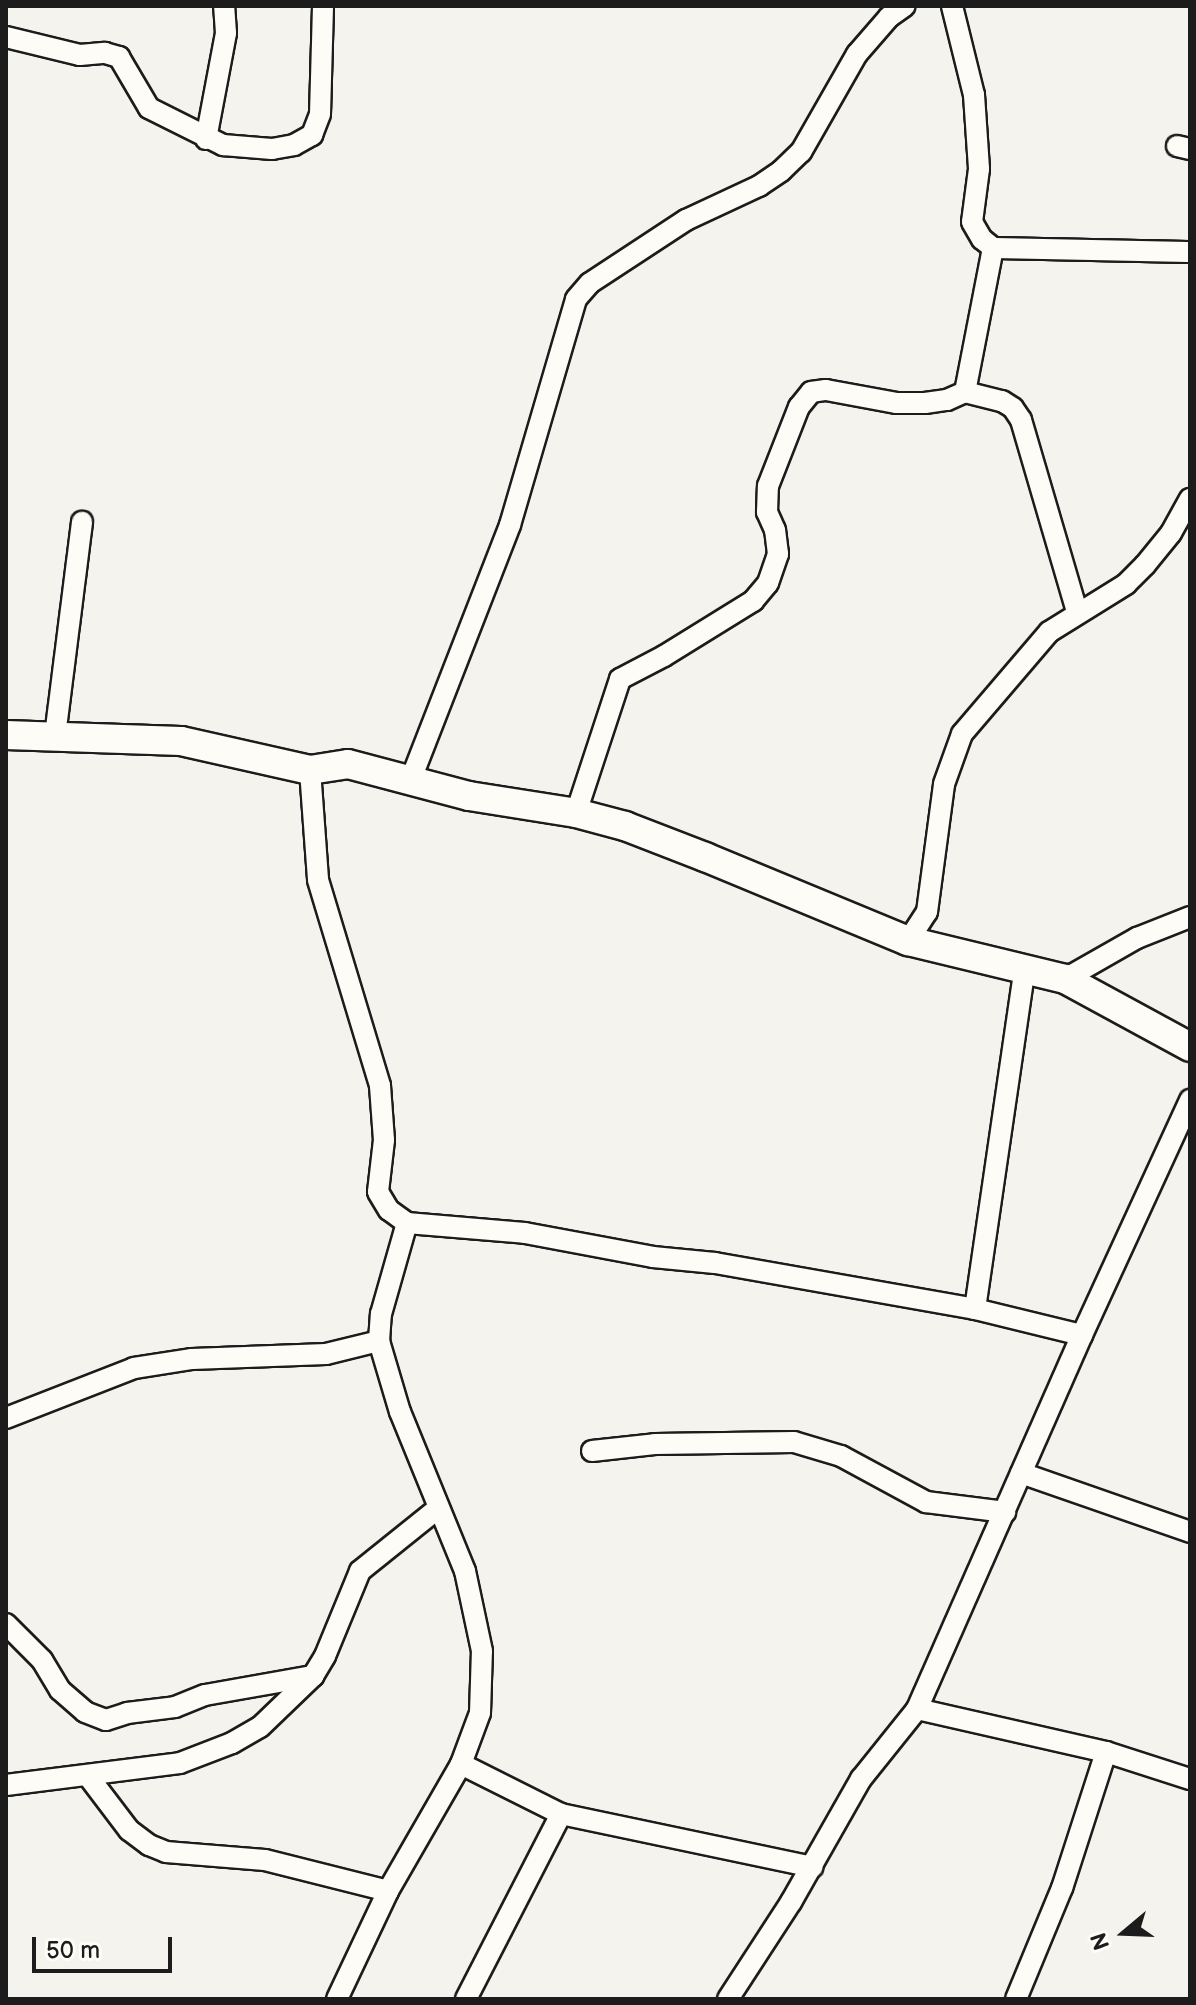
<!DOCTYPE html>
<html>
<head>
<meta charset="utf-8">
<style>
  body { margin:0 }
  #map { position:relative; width:1196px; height:2005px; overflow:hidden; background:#f4f3ee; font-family:"Balsamiq Sans",sans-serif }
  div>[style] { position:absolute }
  .roads { filter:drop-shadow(2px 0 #1c1c1c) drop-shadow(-2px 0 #1c1c1c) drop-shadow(0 2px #1c1c1c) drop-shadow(0 -2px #1c1c1c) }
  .street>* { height:20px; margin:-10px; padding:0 10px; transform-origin:10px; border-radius:10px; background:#fdfcf7 }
  .secondary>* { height:28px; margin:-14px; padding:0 14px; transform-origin:14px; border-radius:14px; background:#fdfcf7 }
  span { translate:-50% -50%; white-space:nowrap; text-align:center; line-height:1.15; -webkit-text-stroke:6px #fdfcf7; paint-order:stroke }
  .frame { position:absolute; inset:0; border:8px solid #1c1c1c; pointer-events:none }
  .north { position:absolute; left:1084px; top:1893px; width:80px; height:80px; -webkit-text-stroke:6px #fdfcf7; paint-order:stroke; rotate:251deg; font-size:22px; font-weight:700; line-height:32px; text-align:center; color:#1c1c1c }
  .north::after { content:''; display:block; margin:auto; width:28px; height:36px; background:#1c1c1c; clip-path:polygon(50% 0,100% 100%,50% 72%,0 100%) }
  .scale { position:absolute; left:32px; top:1937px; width:140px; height:36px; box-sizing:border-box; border:4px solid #1c1c1c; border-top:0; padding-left:10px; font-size:24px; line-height:28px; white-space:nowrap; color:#1c1c1c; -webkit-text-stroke:6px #fdfcf7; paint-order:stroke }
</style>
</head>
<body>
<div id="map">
  <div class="roads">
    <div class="street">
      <i style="left:952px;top:6px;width:92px;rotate:76.1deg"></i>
      <i style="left:974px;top:95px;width:74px;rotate:86.1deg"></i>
      <i style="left:979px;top:169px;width:53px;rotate:97.5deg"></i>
      <i style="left:972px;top:222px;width:20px;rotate:60deg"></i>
      <i style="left:982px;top:239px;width:14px;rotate:39deg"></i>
      <i style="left:993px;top:248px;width:197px;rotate:1.2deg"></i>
      <i style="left:6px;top:37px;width:76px;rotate:13.7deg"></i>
      <i style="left:80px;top:55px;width:25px;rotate:-5deg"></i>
      <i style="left:105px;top:53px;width:15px;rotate:16deg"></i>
      <i style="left:119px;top:57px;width:59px;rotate:59.5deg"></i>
      <i style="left:149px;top:108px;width:83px;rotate:26.6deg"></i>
      <i style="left:223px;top:145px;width:49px;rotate:4.7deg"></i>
      <i style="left:272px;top:149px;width:22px;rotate:-10deg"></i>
      <i style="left:294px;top:145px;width:21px;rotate:-29deg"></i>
      <i style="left:312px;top:135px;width:22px;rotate:-69deg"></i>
      <i style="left:320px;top:114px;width:108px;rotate:-88.4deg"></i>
      <i style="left:206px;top:139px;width:108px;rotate:-79.3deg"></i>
      <i style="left:226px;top:33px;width:27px;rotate:-94deg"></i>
      <i style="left:1177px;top:146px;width:13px;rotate:13deg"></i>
      <i style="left:965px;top:392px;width:38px;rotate:14deg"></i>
      <i style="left:1002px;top:401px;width:13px;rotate:32deg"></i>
      <i style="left:1013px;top:408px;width:14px;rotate:56deg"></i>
      <i style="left:1021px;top:420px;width:199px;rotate:73.7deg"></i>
      <i style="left:55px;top:736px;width:216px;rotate:-82.8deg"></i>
      <i style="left:310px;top:770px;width:110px;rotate:85.8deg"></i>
      <i style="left:318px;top:880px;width:215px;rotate:73.2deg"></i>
      <i style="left:380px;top:1086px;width:54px;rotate:85.8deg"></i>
      <i style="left:384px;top:1140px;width:52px;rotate:96.6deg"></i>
      <i style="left:378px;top:1192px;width:21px;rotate:59deg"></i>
      <i style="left:389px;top:1210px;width:22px;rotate:36deg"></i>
      <i style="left:407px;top:1223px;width:118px;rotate:4.8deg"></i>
      <i style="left:525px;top:1233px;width:130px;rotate:10.6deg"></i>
      <i style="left:653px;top:1257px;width:62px;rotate:5.5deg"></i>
      <i style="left:715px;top:1263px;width:264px;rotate:10deg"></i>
      <i style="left:975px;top:1309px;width:110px;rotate:13.7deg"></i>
      <i style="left:411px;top:779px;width:273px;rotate:-68.7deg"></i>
      <i style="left:510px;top:525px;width:235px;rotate:-73.7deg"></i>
      <i style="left:576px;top:299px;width:21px;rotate:-49deg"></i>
      <i style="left:590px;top:283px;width:115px;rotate:-33.3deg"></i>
      <i style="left:686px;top:220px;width:81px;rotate:-25deg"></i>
      <i style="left:759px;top:186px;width:27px;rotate:-34deg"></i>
      <i style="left:781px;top:171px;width:28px;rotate:-44deg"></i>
      <i style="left:801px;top:152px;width:113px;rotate:-60.3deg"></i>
      <i style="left:857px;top:54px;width:49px;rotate:-49.1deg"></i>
      <i style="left:889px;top:17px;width:19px;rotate:-35deg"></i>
      <i style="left:576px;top:813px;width:141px;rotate:-71.8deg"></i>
      <i style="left:620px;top:679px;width:50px;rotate:-27.6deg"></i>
      <i style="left:664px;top:656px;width:105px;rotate:-31.7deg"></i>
      <i style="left:753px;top:601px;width:23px;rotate:-50deg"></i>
      <i style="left:768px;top:583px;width:31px;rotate:-71deg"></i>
      <i style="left:778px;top:554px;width:24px;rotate:-97deg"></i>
      <i style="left:775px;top:530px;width:20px;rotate:-114deg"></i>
      <i style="left:767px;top:512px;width:26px;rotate:-88deg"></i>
      <i style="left:768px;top:486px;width:85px;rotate:-68.6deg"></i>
      <i style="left:799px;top:407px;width:19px;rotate:-51deg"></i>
      <i style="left:811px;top:392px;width:15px;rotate:-8deg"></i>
      <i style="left:826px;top:390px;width:71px;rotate:10.5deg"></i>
      <i style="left:896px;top:403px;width:29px"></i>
      <i style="left:925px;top:403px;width:22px;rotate:-8deg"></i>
      <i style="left:947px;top:400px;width:20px;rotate:-24deg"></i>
      <i style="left:965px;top:392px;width:147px;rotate:-79deg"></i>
      <i style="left:908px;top:941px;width:35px;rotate:-57deg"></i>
      <i style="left:927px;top:912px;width:129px;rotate:-82.4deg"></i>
      <i style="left:944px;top:784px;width:53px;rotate:-70.2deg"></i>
      <i style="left:962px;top:734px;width:134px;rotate:-49.5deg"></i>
      <i style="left:1049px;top:632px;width:91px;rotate:-31.9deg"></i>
      <i style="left:1126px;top:584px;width:27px;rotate:-45deg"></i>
      <i style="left:1145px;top:565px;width:41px;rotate:-50.9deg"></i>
      <i style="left:1171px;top:533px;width:39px;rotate:-61deg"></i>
      <i style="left:1065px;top:979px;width:83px;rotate:-29.7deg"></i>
      <i style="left:1137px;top:938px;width:57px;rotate:-21.6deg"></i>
      <i style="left:975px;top:1309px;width:345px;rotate:-81.7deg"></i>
      <i style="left:6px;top:1418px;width:137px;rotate:-21.3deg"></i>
      <i style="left:134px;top:1368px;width:59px;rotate:-8.8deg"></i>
      <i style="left:192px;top:1359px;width:134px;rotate:-2.1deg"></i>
      <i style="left:326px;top:1354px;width:55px;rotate:-13.8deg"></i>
      <i style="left:592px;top:1451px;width:63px;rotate:-6.3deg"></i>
      <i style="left:655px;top:1444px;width:139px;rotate:-0.8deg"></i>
      <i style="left:794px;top:1442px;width:49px;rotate:16.6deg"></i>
      <i style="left:841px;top:1456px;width:97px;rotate:28.4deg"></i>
      <i style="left:926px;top:1502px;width:80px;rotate:7.2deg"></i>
      <i style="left:1021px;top:1473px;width:179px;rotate:19.2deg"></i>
      <i style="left:6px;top:1624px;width:51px;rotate:45deg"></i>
      <i style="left:42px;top:1660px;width:35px;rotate:59deg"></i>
      <i style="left:60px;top:1690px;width:33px;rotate:41deg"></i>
      <i style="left:85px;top:1712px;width:22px;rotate:21deg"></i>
      <i style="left:106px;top:1720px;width:22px;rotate:-18deg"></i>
      <i style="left:127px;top:1713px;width:48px;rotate:-7.1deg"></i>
      <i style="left:175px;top:1707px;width:32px;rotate:-22deg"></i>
      <i style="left:205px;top:1695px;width:110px;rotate:-10deg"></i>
      <i style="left:917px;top:1709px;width:194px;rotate:12.8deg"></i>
      <i style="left:1106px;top:1752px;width:143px;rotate:107.9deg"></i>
      <i style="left:1062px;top:1888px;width:120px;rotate:112.5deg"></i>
      <i style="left:1106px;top:1752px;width:88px;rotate:17.8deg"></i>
      <i style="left:461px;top:1764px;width:112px;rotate:26.6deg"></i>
      <i style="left:561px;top:1814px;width:257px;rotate:11.9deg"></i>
      <i style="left:88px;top:1776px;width:68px;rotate:52.8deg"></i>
      <i style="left:129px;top:1830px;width:25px;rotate:37deg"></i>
      <i style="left:149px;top:1845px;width:18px;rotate:22deg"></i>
      <i style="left:166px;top:1852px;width:99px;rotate:4.6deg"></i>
      <i style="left:265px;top:1860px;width:127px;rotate:14.1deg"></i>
      <i style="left:6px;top:1785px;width:175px;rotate:-7.2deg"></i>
      <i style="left:180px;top:1763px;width:56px;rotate:-21deg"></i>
      <i style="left:232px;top:1743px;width:32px;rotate:-30deg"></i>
      <i style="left:260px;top:1727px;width:74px;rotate:-43.9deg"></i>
      <i style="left:313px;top:1676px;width:23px;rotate:-59deg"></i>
      <i style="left:325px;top:1656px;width:92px;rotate:-67.6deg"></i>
      <i style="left:360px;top:1571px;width:99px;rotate:-38.8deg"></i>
      <i style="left:337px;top:1999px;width:119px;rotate:-64.7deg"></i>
      <i style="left:388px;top:1891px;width:146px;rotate:-60.1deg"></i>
      <i style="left:461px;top:1764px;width:54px;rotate:-69.6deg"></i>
      <i style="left:480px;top:1713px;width:62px;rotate:-88.2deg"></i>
      <i style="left:482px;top:1651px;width:82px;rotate:-102deg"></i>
      <i style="left:465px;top:1571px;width:172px;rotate:-112.2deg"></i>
      <i style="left:400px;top:1412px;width:74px;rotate:-106.5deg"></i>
      <i style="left:379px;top:1341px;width:27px;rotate:-86deg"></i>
      <i style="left:381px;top:1314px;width:95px;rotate:-74.1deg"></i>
      <i style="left:466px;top:1999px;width:208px;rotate:-62.8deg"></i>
      <i style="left:728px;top:1999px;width:116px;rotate:-57deg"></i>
      <i style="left:791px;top:1902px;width:142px;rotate:-60.4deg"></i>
      <i style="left:861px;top:1779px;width:90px;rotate:-51.3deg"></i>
      <i style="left:917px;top:1709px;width:409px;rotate:-66.2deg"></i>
      <i style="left:1082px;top:1335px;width:259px;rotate:-65.3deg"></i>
    </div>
    <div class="secondary">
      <i style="left:6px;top:735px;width:175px;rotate:2deg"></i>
      <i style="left:181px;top:741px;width:132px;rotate:12.7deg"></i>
      <i style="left:310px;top:770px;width:38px;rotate:-9deg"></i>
      <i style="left:348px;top:764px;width:125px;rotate:14.8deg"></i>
      <i style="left:469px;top:796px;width:108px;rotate:9deg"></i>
      <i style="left:576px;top:813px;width:51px;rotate:14.9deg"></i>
      <i style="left:625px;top:826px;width:86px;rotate:21.2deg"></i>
      <i style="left:705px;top:857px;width:220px;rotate:22.5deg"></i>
      <i style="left:908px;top:941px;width:162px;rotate:13.6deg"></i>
      <i style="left:1065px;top:979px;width:142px;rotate:28.5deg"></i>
    </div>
  </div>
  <div class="frame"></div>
  <div class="north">N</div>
  <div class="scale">50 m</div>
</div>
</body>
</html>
